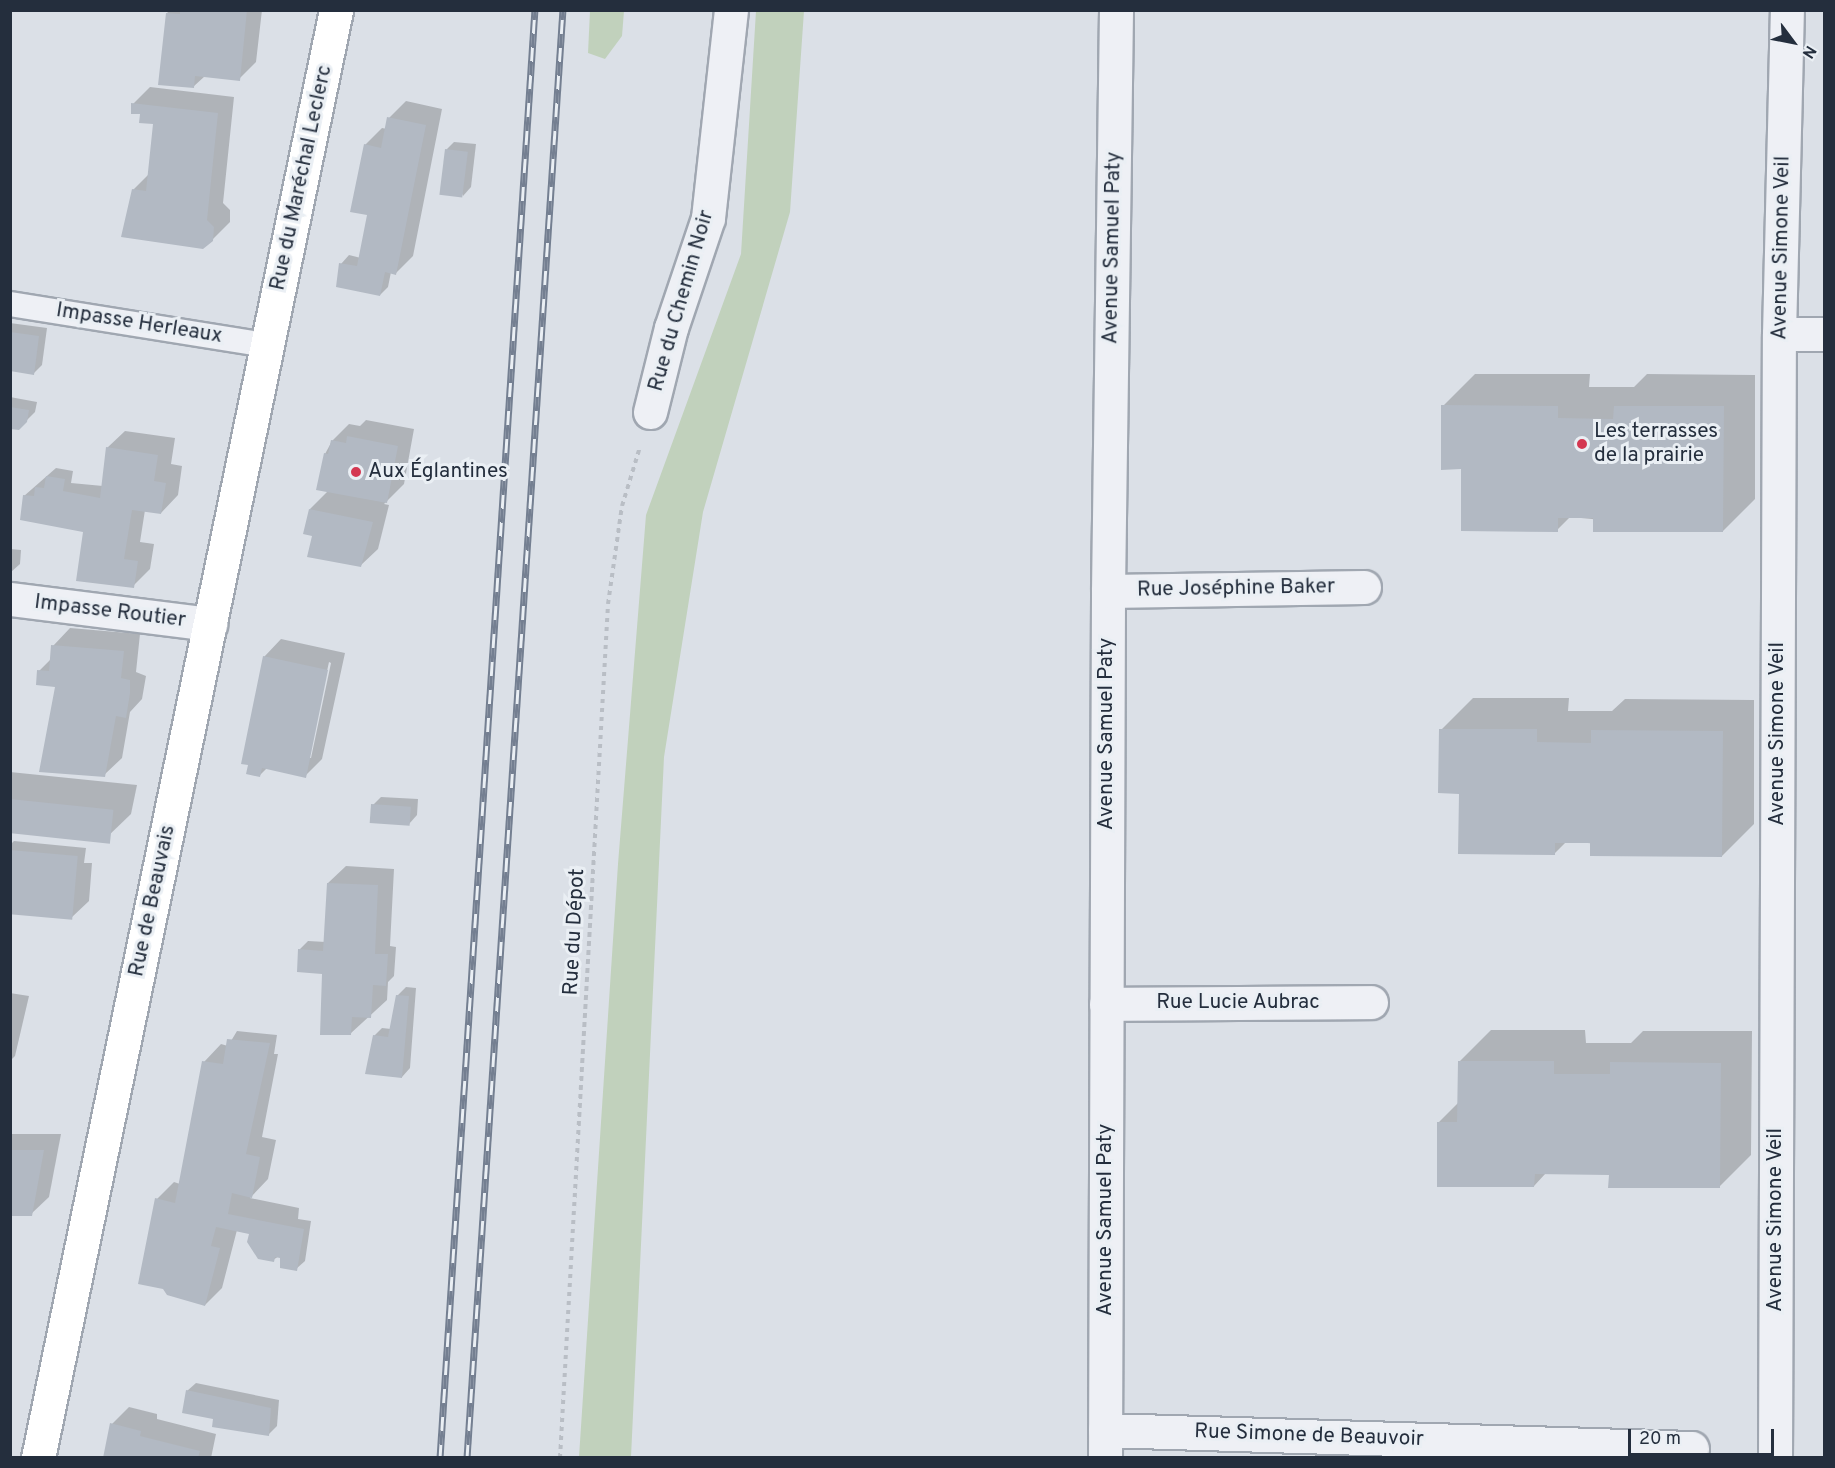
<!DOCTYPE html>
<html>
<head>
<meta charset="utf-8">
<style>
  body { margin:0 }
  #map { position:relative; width:1835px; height:1468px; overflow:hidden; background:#dbe0e7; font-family:Overpass,sans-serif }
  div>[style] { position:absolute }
  .green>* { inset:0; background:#c1d1bc }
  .shadow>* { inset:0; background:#0003 }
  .building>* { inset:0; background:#b2b9c3; transform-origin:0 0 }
  .path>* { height:4px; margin-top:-2px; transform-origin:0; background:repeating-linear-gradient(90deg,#b9bec5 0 4.5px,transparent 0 9px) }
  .roads { filter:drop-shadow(2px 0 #a0a7b1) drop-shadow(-2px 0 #a0a7b1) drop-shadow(0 2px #a0a7b1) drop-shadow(0 -2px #a0a7b1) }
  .service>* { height:24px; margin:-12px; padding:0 12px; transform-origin:12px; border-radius:12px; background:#eef0f5 }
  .minor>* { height:33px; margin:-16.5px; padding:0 16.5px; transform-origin:16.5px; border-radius:16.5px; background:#eef0f5 }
  .secondary>* { height:33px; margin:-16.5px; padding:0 16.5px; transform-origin:16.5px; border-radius:16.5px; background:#fff }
  .rail>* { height:7px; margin-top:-3.5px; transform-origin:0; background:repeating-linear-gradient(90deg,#eaeff4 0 14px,#747f91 0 28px); box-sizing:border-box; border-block:2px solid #747f91 }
  .dots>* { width:16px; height:16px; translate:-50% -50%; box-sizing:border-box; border:3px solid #eaeff4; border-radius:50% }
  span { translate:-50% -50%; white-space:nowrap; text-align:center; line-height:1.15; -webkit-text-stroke:6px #eaeff4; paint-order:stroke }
  .street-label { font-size:21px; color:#242e3d }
  .poi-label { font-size:21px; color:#242e3d }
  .left { translate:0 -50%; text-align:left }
  .frame { position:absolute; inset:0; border:12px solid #242e3d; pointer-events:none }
  .north { position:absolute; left:1763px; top:12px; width:60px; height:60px; -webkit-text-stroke:4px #eaeff4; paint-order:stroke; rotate:122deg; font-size:16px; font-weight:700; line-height:24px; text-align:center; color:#242e3d }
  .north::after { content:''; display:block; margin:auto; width:21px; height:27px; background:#242e3d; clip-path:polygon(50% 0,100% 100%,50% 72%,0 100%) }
  .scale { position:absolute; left:1628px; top:1429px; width:146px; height:27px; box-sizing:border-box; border:3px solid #242e3d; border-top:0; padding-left:8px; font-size:18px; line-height:21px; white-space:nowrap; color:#242e3d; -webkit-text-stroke:4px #eaeff4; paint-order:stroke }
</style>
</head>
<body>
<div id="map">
  <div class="green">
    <i style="clip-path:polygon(590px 11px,624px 11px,622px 36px,605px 59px,588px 53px)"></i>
    <i style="clip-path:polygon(756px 11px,804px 11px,790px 212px,703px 512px,664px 757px,631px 1457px,579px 1457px,618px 864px,646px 515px,741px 254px)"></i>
  </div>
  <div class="shadow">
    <i style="clip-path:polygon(170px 10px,262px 10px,256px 62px,239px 79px,205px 76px,193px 87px,167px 13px)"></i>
    <i style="clip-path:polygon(150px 87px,234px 97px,223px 203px,230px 210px,230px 222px,212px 240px,133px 190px,150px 173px,156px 120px,133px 104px)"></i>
    <i style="clip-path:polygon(406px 101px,442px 109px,413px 256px,396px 273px,391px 272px,388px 287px,380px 295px,341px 264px,349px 255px,361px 258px,369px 214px,365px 145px,382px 128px,387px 129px,389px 118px)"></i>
    <i style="clip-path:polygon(454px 142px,476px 144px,471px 187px,463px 196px,446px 150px)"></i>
    <i style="clip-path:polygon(10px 323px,47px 328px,42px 365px,33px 374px,10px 370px)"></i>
    <i style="clip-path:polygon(1475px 374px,1590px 374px,1589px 387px,1634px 387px,1647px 374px,1755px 375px,1755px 499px,1723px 531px,1570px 517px,1557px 530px,1463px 468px,1443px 406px)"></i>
    <i style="clip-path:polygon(10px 397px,37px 402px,35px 412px,26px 421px,10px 427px)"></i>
    <i style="clip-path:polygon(366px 420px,414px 429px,404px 484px,384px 504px,389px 505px,378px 549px,360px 566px,314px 535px,310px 509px,329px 490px,325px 454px,332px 441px,349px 424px,360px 426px)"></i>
    <i style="clip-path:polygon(125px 431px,175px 438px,171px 464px,182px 466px,178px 495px,161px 513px,145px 510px,140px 542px,154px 544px,150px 569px,133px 586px,84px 531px,24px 496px,56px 468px,73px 471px,71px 483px,103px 486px,107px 448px)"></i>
    <i style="clip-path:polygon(10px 549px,21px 550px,20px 564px,11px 572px)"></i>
    <i style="clip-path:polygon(70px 628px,140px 634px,136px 672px,146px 676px,142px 699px,130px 712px,122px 758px,104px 775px,57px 686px,39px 671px,52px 658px,53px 646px)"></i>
    <i style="clip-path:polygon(evenodd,281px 639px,345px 653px,322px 759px,305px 776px,267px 768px,260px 775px,264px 657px,281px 639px,329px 662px,331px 663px,311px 758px,308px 758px,329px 662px)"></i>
    <i style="clip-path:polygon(1473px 698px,1569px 698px,1568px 711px,1612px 711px,1625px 699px,1754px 700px,1754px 824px,1722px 856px,1567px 841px,1554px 854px,1460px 792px,1441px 730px)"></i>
    <i style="clip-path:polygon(10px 772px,137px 785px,131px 814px,105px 839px,10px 831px)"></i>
    <i style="clip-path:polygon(381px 797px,418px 799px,417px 815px,409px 824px,373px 805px)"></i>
    <i style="clip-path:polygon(14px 841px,86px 848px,84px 863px,92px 863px,89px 901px,71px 918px,10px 913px,10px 845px)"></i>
    <i style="clip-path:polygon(346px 866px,394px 869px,390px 946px,396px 947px,394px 976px,388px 982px,387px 1000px,350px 1034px,324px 970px,299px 950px,308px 941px,326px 942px,328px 883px)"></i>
    <i style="clip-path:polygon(406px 987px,416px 988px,410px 1068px,402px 1077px,374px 1036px,382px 1028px,391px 1029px,397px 996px)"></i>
    <i style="clip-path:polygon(10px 993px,29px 996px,15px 1056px,10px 1061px)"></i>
    <i style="clip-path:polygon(1491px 1030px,1585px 1030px,1586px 1043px,1631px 1043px,1643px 1031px,1752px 1031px,1751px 1155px,1719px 1187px,1610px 1174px,1546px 1173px,1534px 1186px,1438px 1123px,1459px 1102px,1459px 1062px)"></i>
    <i style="clip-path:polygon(237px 1031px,277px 1035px,274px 1054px,278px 1054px,262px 1137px,276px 1140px,268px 1179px,250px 1198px,299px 1208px,298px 1219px,311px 1221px,305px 1261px,296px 1269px,282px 1254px,273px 1260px,250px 1232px,237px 1230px,222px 1288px,205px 1305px,157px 1199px,174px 1182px,180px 1184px,204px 1062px,221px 1044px,228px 1046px)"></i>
    <i style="clip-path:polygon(10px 1134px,61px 1134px,49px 1197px,31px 1214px,10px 1214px)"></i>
    <i style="clip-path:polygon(196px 1383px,279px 1400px,277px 1426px,269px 1434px,215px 1418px,187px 1391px)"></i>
    <i style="clip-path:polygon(129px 1407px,157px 1414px,157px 1419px,216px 1434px,211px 1458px,105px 1458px,112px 1424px)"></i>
  </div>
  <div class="building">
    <i style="clip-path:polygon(180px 10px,247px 10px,240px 81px,195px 76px,194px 88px,158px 85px,166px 13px,180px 14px)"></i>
    <i style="clip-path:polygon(131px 103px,218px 113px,207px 220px,214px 227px,213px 241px,203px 249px,121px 237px,132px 189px,146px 191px,153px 124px,139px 123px,140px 114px,131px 114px)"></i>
    <i style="clip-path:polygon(387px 117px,426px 125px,396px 275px,385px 272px,380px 296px,336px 287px,339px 263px,357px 266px,367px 215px,350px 212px,364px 144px,381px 148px)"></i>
    <i style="left:445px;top:149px;width:23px;height:46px;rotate:7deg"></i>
    <i style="clip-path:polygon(10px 332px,39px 336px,34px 375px,10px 371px)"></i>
    <i style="clip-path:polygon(1441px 405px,1558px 406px,1558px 418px,1613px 419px,1614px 406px,1724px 406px,1723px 532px,1593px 532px,1593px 518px,1558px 518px,1558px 532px,1461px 531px,1461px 469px,1441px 470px)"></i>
    <i style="clip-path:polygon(10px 407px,29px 410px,27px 422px,19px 430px,10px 429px)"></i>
    <i style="clip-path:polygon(347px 436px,398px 446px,387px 503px,316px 490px,324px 453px,328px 454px,331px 440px,346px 443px)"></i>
    <i style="clip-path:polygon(106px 447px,158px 455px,154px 481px,166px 483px,161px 514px,132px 510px,124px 559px,138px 561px,134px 588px,76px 581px,83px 532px,20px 520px,23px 495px,34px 496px,35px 487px,44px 488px,46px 476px,65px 479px,63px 491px,100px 498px)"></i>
    <i style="clip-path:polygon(309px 509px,373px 522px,361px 567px,307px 557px,312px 536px,303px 534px)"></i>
    <i style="clip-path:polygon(51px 645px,124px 651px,121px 678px,130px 680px,130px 693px,126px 718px,116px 716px,105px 777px,39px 772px,55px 687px,36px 685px,37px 670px,49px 671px)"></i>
    <i style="clip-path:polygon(263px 656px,328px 670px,306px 778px,262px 768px,260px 777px,246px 774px,248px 765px,241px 764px)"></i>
    <i style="clip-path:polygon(1439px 729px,1537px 729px,1537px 742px,1591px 743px,1591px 730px,1723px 731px,1722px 857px,1590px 856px,1590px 843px,1555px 843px,1555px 855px,1458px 854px,1459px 794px,1438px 793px)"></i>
    <i style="left:10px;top:799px;width:104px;height:34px;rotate:6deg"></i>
    <i style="left:371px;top:804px;width:40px;height:19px;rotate:4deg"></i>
    <i style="left:10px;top:850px;width:68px;height:64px;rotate:5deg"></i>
    <i style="clip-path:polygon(327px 883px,378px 885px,375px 954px,388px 954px,386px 986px,373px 985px,371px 1018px,352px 1017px,351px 1035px,320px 1035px,322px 974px,297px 972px,298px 949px,323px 951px)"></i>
    <i style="clip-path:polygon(396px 995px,409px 996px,402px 1078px,365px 1074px,373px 1035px,388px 1037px)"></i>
    <i style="clip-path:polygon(227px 1039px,270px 1043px,246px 1154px,260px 1157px,252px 1198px,232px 1193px,228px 1214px,304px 1229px,297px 1271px,280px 1268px,280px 1258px,275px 1257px,274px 1262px,258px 1259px,247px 1242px,249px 1234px,216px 1227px,211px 1246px,220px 1248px,205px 1306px,167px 1295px,163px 1289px,138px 1284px,155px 1198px,175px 1203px,202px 1061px,223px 1064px)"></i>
    <i style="clip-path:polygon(1458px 1061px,1554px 1061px,1554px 1074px,1610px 1074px,1610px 1062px,1721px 1063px,1720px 1188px,1608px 1188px,1609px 1175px,1535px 1174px,1534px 1187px,1437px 1187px,1437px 1122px,1457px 1122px)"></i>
    <i style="clip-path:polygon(10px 1150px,44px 1150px,32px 1216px,10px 1216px)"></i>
    <i style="clip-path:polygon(186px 1390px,271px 1408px,269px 1436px,212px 1427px,213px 1419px,182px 1413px)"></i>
    <i style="clip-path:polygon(110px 1423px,141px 1431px,140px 1436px,200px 1451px,198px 1458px,103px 1458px)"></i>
  </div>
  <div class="path">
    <i style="left:560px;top:1458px;width:855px;rotate:-86.78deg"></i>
    <i style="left:608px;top:604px;width:99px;rotate:-81.9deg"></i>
    <i style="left:622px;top:506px;width:59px;rotate:-73.1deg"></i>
  </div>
  <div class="roads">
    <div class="service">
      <i style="left:10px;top:304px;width:260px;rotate:9.1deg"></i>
    </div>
    <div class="minor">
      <i style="left:1779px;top:334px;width:45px"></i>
      <i style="left:650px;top:412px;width:87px;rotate:-76deg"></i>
      <i style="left:671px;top:328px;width:116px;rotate:-71.4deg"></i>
      <i style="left:708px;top:218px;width:209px;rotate:-83.7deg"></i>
      <i style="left:1108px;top:591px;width:256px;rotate:-0.9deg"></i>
      <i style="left:10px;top:599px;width:202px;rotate:7.1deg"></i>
      <i style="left:1106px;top:1004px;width:265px;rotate:-0.4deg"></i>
      <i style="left:1105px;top:1430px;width:587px;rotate:1.76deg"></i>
      <i style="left:1105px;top:1458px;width:867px;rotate:-89.8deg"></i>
      <i style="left:1108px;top:591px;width:581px;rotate:-89.21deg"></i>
      <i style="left:1775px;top:1458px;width:1124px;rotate:-89.8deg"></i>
      <i style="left:1779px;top:334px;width:324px;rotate:-88.6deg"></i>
    </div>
    <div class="secondary">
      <i style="left:38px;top:1458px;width:1478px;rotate:-78.37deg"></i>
    </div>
  </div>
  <div class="rail">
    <i style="left:440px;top:1458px;width:1451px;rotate:-86.25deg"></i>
    <i style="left:467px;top:1458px;width:1451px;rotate:-86.21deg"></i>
  </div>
  <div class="dots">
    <i style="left:1582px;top:444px;background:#d43751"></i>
    <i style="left:356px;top:472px;background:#d43751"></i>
  </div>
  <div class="street-label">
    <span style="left:302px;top:178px;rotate:-78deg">Rue du Maréchal Leclerc</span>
    <span style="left:1113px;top:248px;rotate:-89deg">Avenue Samuel Paty</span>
    <span style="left:1782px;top:248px;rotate:-89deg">Avenue Simone Veil</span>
    <span style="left:682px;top:301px;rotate:-74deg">Rue du Chemin Noir</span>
    <span style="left:139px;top:324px;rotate:9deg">Impasse Herleaux</span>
    <span style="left:1236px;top:589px;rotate:-1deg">Rue Joséphine Baker</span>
    <span style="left:110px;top:612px;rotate:7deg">Impasse Routier</span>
    <span style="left:1107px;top:734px;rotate:-90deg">Avenue Samuel Paty</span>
    <span style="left:1778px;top:734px;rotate:-90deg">Avenue Simone Veil</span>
    <span style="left:153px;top:901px;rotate:-78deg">Rue de Beauvais</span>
    <span style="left:575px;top:932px;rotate:-87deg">Rue du Dépot</span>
    <span style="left:1238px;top:1003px">Rue Lucie Aubrac</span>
    <span style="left:1106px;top:1220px;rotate:-90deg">Avenue Samuel Paty</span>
    <span style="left:1776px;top:1220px;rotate:-90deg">Avenue Simone Veil</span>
    <span style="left:1309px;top:1436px;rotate:2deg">Rue Simone de Beauvoir</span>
  </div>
  <div class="poi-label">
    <span class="left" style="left:1594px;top:444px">Les terrasses<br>de la prairie</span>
    <span class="left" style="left:368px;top:472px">Aux Églantines</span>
  </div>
  <div class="frame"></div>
  <div class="north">N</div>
  <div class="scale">20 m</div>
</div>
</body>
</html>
